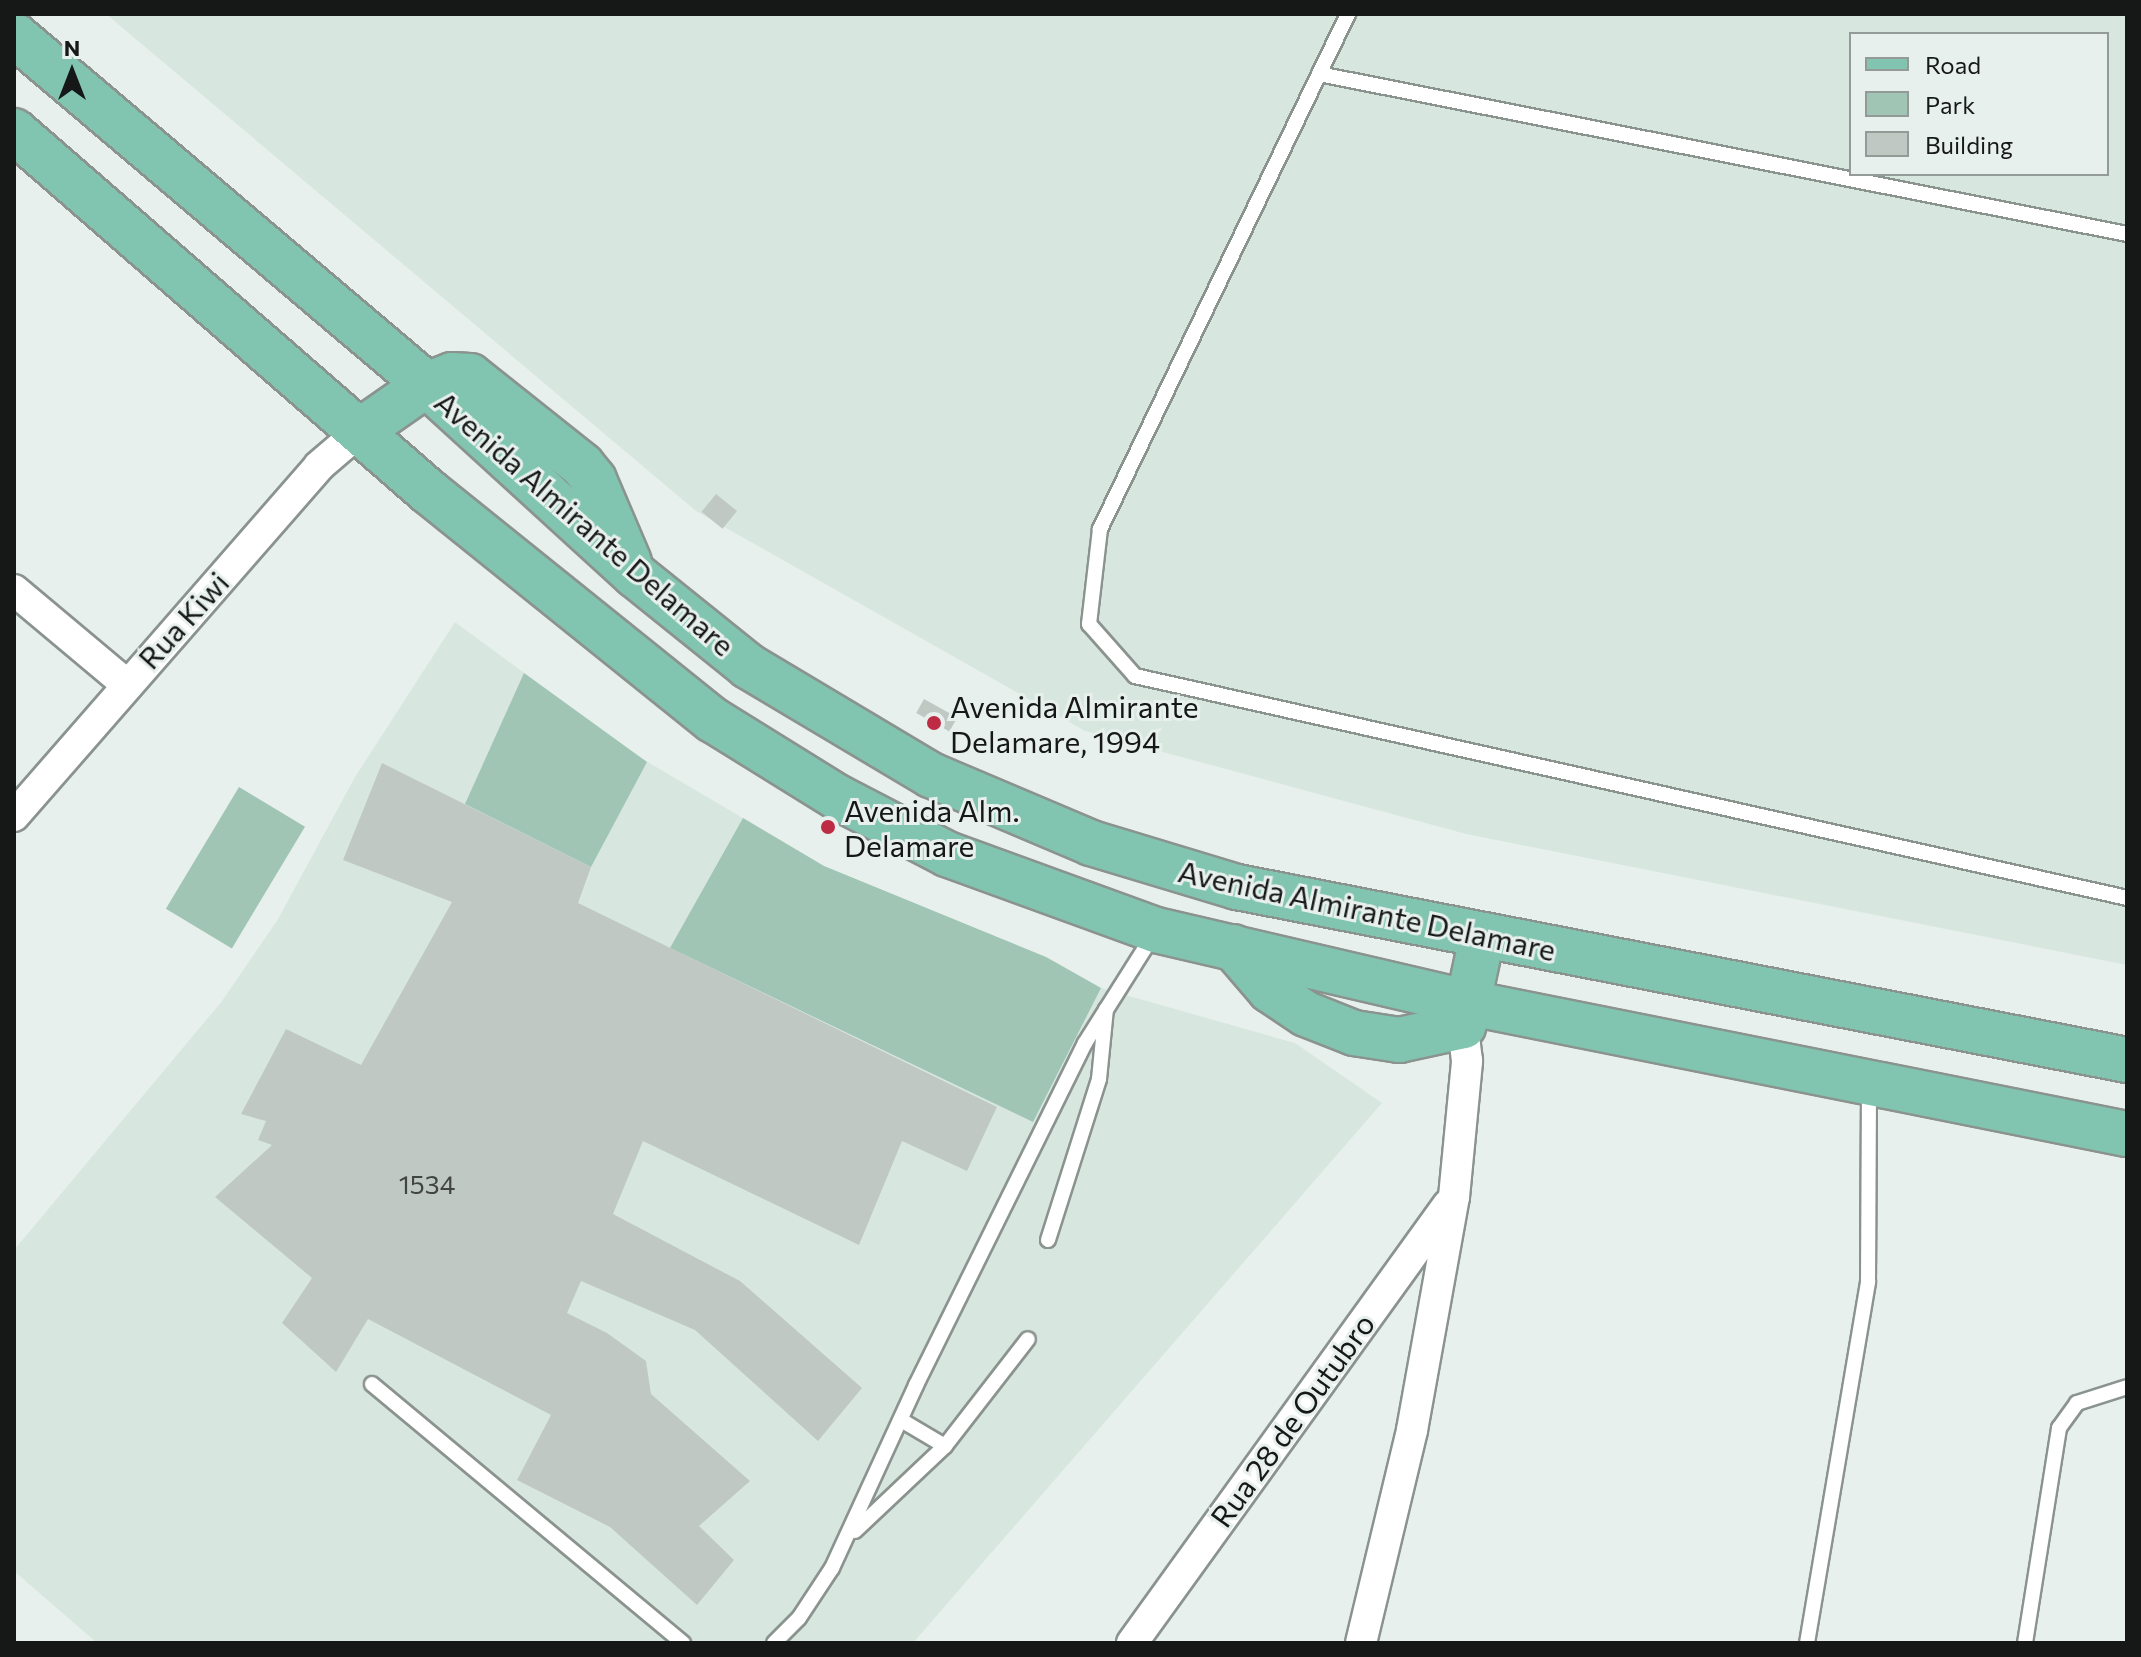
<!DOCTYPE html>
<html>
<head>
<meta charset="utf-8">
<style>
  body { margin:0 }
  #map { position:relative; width:2141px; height:1657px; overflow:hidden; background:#e8f0ed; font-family:Commissioner,sans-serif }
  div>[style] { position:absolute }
  .built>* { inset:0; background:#d7e7e0 }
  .green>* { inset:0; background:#a0c5b5; transform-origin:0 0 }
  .building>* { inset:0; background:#c0c8c4; transform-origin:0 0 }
  .roads { filter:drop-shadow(2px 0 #8b938f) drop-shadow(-2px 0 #8b938f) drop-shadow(0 2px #8b938f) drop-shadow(0 -2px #8b938f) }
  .lane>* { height:14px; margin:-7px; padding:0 7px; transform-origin:7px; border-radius:7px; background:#fff }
  .street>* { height:30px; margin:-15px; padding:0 15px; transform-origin:15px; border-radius:15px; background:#fff }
  .primary>* { height:44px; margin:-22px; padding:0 22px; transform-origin:22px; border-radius:22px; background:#81c5b0 }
  .dots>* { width:22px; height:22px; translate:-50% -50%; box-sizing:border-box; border:4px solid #e8f0ed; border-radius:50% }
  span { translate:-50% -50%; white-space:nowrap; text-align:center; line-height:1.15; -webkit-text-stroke:6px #e8f0ed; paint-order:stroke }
  .number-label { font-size:26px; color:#404442 }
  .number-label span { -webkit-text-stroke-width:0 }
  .street-label { font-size:30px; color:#151817 }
  .poi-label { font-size:30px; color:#151817 }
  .left { translate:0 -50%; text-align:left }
  .frame { position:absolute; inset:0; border:16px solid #151817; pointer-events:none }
  .legend { position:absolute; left:1849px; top:32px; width:260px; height:144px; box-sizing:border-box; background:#e8f0ed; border:2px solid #949a97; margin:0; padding:10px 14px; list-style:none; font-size:24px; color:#151817 }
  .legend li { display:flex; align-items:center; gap:16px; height:40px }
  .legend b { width:40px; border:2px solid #949a97 }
  .north { position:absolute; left:32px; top:32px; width:80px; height:80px; -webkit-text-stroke:6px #e8f0ed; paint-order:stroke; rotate:0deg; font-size:22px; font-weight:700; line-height:32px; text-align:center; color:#151817 }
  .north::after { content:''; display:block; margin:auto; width:28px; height:36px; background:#151817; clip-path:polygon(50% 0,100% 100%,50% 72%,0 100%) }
</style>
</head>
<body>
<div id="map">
  <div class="built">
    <i style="clip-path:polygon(evenodd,106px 14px,2127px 14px,2127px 965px,1466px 834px,1085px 731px,696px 511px,106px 14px,1851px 34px,2107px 34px,2107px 174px,1851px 174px,1851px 34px)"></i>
    <i style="clip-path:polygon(455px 622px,636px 755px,824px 866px,1046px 957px,1101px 988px,1295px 1043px,1382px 1103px,913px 1643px,97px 1643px,14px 1571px,14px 1250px,222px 1001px,278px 919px,355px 777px)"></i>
  </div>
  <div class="green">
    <i style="clip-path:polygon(524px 673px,647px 762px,591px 867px,465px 804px)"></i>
    <i style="left:239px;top:787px;width:77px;height:142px;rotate:31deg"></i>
    <i style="clip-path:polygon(743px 818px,824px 866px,1046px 957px,1101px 988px,1033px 1122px,670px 948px)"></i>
  </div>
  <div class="building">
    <i style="left:716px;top:494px;width:27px;height:23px;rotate:39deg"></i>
    <i style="left:924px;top:699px;width:38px;height:16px;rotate:29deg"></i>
    <i style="clip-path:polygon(382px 763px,591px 867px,578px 903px,997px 1107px,967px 1171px,902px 1141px,859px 1245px,643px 1141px,613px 1214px,740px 1281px,862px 1388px,818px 1441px,695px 1330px,581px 1281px,567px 1313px,607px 1333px,646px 1361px,651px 1394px,750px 1481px,699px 1526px,734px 1560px,697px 1605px,610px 1527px,517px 1480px,551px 1415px,368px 1319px,336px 1372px,282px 1323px,312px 1278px,215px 1197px,272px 1145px,258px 1140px,266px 1121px,241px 1114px,286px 1029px,361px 1065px,452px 902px,343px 860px)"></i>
  </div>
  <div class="roads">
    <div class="lane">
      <i style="left:1348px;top:14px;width:572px;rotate:115.71deg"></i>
      <i style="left:1100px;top:529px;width:96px;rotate:96.6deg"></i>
      <i style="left:1089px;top:624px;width:69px;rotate:48.5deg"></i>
      <i style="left:1135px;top:676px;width:1017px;rotate:12.61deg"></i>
      <i style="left:1319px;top:74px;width:824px;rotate:11.2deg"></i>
      <i style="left:1048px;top:1240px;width:169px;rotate:-72.4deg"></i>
      <i style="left:1099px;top:1079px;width:70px;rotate:-84.3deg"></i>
      <i style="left:372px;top:1384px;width:405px;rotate:39.8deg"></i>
      <i style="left:901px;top:1420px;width:51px;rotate:30.6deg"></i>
      <i style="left:855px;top:1531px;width:124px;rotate:-43.4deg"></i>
      <i style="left:945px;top:1446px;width:135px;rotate:-52.2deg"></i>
      <i style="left:774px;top:1643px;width:35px;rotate:-45deg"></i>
      <i style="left:799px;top:1618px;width:60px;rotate:-56.6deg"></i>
      <i style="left:832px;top:1568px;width:201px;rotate:-65.3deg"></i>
      <i style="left:916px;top:1385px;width:381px;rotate:-63.7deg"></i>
      <i style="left:1085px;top:1043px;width:129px;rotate:-57.7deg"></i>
      <i style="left:1807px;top:1643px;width:366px;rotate:-80.4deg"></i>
      <i style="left:1868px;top:1282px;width:194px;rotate:-89.7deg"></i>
      <i style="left:2025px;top:1643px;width:218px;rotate:-81deg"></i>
      <i style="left:2059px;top:1428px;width:31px;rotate:-54deg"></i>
      <i style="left:2077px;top:1403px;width:52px;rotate:-17.7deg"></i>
    </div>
    <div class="street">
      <i style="left:14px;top:590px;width:146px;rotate:40deg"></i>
      <i style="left:14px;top:816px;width:464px;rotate:-48.9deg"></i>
      <i style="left:319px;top:466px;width:54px;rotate:-40.5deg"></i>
      <i style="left:1132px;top:1643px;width:540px;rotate:-54.19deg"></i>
      <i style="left:1361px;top:1643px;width:219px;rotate:-76.5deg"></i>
      <i style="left:1412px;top:1430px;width:237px;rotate:-79.8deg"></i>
      <i style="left:1454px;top:1197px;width:137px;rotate:-84.5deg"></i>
      <i style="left:1467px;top:1061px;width:35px;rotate:-97deg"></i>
    </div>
    <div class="primary">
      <i style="left:14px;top:35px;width:541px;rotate:40.28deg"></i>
      <i style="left:427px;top:385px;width:282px;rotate:42.4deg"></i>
      <i style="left:635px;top:575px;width:145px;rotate:38.8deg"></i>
      <i style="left:748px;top:666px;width:213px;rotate:30.8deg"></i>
      <i style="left:931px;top:775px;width:174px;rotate:23deg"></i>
      <i style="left:1091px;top:843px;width:152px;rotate:16.8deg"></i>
      <i style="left:1237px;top:887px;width:907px;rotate:11deg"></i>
      <i style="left:14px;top:131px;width:550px;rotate:41.02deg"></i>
      <i style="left:429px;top:492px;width:364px;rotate:38.8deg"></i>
      <i style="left:713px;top:720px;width:148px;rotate:31.8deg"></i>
      <i style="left:839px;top:798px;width:122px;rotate:27.4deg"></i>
      <i style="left:947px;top:854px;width:222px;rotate:20deg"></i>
      <i style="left:1156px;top:930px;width:322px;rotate:13.1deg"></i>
      <i style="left:1470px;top:1003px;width:670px;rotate:11.28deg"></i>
      <i style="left:360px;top:431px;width:80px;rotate:-34.9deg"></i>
      <i style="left:426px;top:385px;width:28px;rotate:-21deg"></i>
      <i style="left:452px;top:375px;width:18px;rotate:3deg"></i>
      <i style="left:470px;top:376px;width:143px;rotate:38.5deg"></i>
      <i style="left:582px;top:465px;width:19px;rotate:51deg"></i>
      <i style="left:594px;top:480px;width:89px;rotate:66.9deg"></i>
      <i style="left:1233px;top:947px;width:57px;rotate:49.3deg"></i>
      <i style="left:1270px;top:990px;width:43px;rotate:33.7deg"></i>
      <i style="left:1306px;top:1014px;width:52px;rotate:21.6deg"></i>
      <i style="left:1354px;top:1033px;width:46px;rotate:8.8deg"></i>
      <i style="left:1399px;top:1040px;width:66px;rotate:-12.3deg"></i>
      <i style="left:1463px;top:1026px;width:91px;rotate:-77.9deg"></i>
    </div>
  </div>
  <div class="dots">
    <i style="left:934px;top:723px;background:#bd2c44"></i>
    <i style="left:828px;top:827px;background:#bd2c44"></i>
  </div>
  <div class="number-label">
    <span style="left:427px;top:1184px">1534</span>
  </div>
  <div class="street-label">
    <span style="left:585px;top:523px;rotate:41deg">Avenida Almirante Delamare</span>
    <span style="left:183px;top:620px;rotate:-48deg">Rua Kiwi</span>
    <span style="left:1367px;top:910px;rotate:12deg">Avenida Almirante Delamare</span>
    <span style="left:1292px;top:1420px;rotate:-54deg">Rua 28 de Outubro</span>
  </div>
  <div class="poi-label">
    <span class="left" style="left:950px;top:723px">Avenida Almirante<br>Delamare, 1994</span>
    <span class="left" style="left:844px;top:827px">Avenida Alm.<br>Delamare</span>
  </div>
  <div class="frame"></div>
  <ul class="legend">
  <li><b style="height:10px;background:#81c5b0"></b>Road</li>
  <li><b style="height:22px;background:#a0c5b5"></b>Park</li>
  <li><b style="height:22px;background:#c0c8c4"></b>Building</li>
  </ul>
  <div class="north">N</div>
</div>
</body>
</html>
